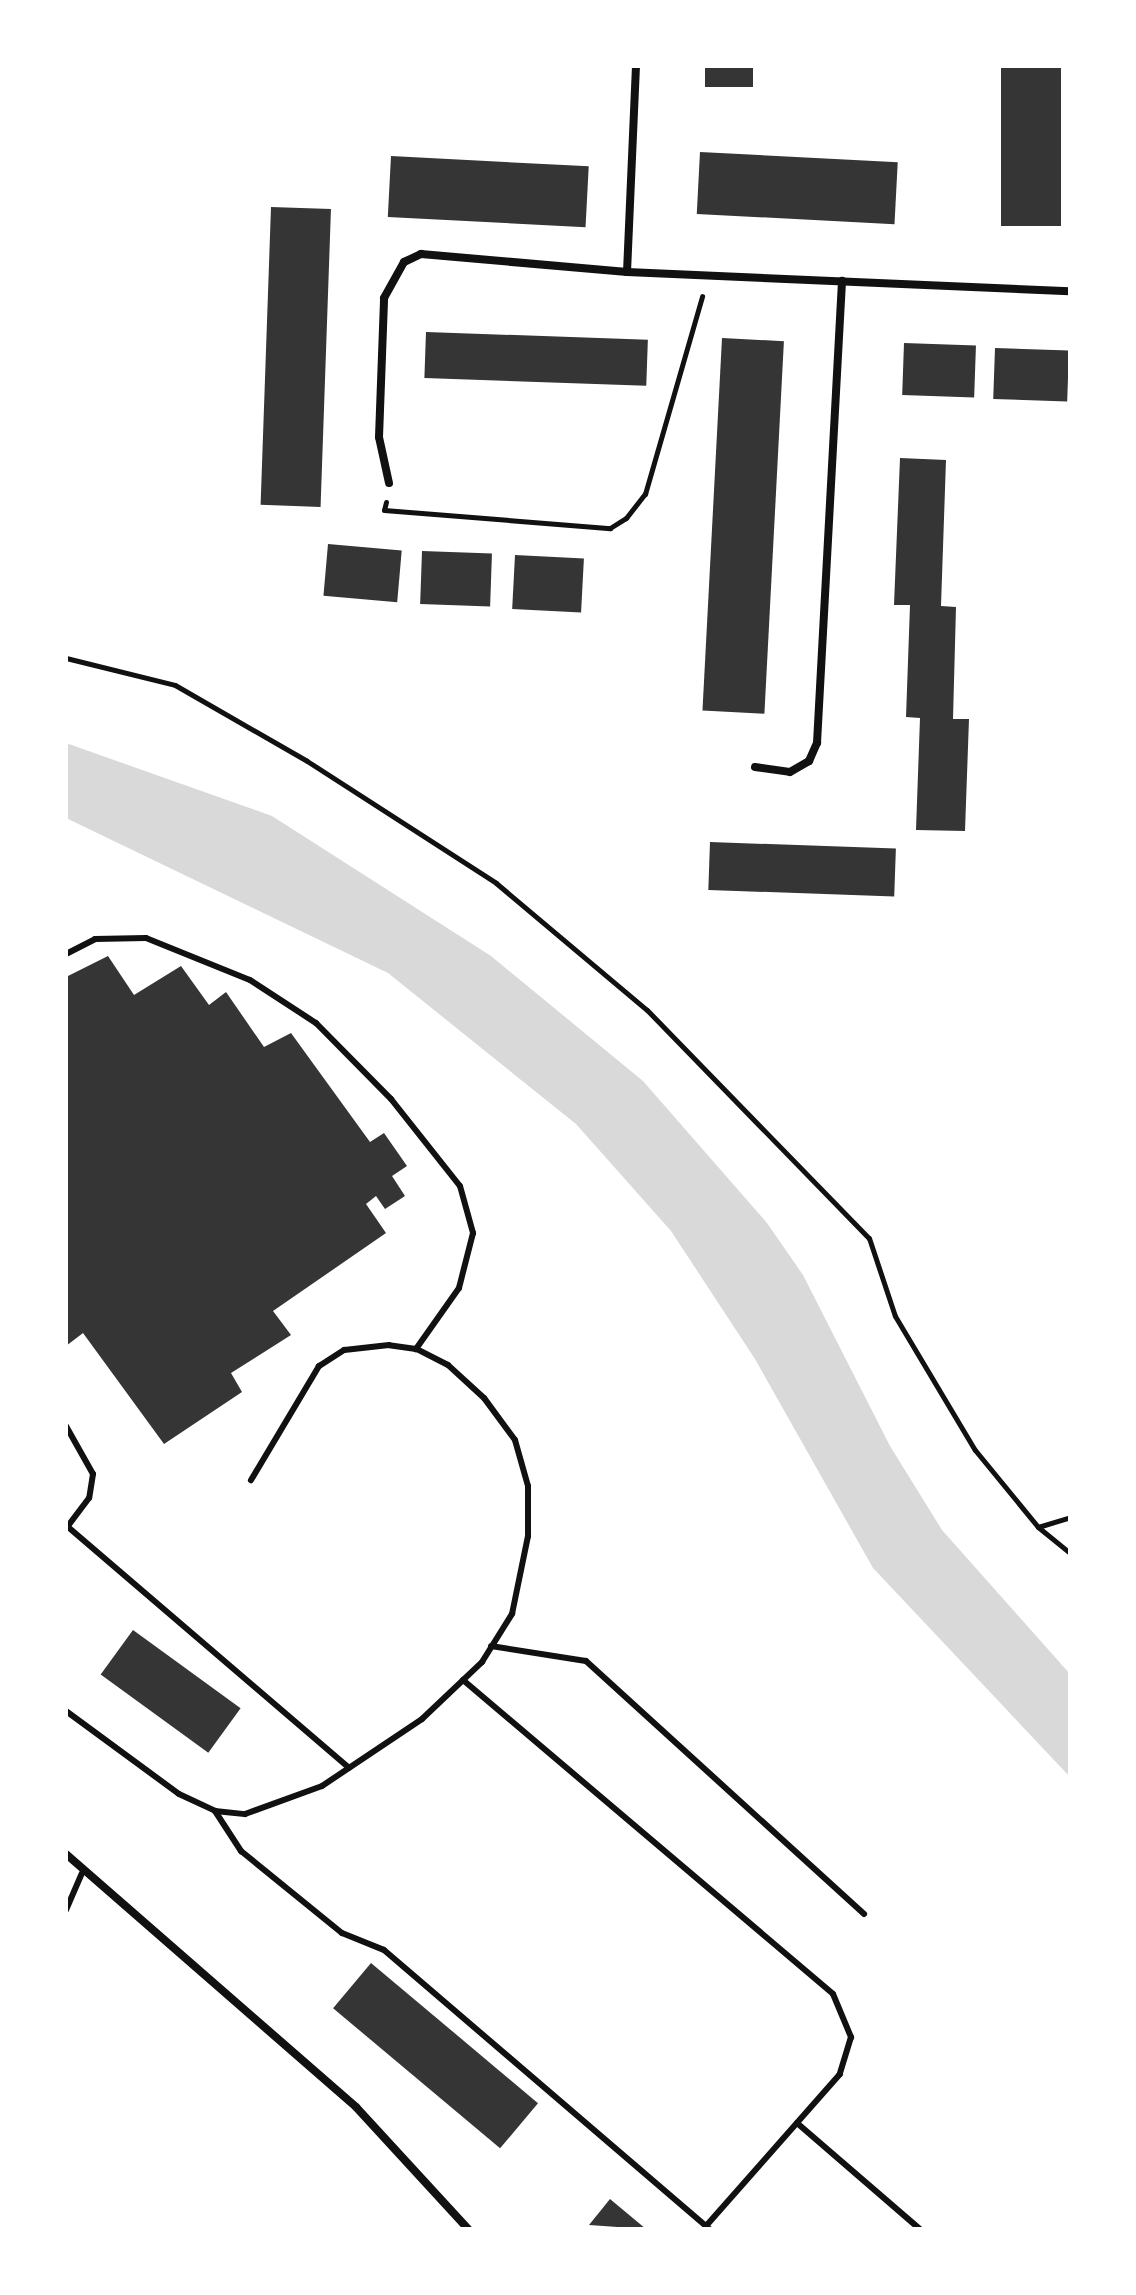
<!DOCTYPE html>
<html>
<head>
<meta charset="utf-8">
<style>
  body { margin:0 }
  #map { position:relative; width:1136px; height:2295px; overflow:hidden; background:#fff; font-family:"Open Sans",sans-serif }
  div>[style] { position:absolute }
  .water>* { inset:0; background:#d9d9d9 }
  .building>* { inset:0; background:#353535; transform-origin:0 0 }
  .path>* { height:5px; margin:-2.5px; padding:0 2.5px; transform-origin:2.5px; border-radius:2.5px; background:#111 }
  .service>* { height:6px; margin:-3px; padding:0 3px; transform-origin:3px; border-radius:3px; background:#111 }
  .minor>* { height:8px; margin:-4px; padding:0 4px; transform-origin:4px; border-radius:4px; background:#111 }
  span { translate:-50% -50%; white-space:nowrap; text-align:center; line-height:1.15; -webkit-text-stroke:8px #fff; paint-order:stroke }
  .frame { position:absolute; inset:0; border:68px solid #fff; pointer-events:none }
</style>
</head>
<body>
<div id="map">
  <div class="water">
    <i style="clip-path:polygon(66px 743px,272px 816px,491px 956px,643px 1081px,767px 1223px,803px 1275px,890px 1446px,942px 1530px,1070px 1674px,1070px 1777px,873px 1568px,755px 1359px,671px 1231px,576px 1124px,388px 973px,66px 818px)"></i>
  </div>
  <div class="building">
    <i style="left:705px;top:66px;width:48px;height:21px"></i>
    <i style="left:1001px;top:66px;width:60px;height:160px"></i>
    <i style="left:700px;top:152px;width:198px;height:62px;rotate:3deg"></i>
    <i style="left:391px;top:156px;width:198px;height:61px;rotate:3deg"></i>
    <i style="left:271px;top:207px;width:60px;height:298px;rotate:2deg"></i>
    <i style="left:426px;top:332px;width:222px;height:46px;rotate:2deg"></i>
    <i style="left:722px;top:338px;width:62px;height:373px;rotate:3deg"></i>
    <i style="left:904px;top:343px;width:72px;height:52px;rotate:2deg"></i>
    <i style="left:995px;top:348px;width:74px;height:51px;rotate:2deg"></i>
    <i style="clip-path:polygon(900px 458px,946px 460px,941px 606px,956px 607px,953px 719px,969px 719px,965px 831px,916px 830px,920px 718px,906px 717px,910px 605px,894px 605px)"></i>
    <i style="left:328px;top:544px;width:74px;height:52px;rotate:5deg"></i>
    <i style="left:422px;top:551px;width:70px;height:53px;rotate:2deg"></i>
    <i style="left:515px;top:555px;width:69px;height:54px;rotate:3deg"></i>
    <i style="left:710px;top:842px;width:186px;height:48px;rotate:2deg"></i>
    <i style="clip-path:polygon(108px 956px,134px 995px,181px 966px,209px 1005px,226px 992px,264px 1047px,291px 1033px,370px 1142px,384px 1133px,407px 1166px,392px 1176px,405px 1196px,385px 1209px,376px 1196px,366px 1204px,386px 1233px,273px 1311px,291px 1335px,231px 1373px,242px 1392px,164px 1444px,83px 1333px,66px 1346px,66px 977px)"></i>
    <i style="left:133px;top:1630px;width:133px;height:55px;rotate:36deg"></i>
    <i style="left:371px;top:1963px;width:218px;height:59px;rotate:40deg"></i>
    <i style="clip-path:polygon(610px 2199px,646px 2229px,589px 2225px)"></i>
  </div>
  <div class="path">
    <i style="left:386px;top:502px;width:8px;rotate:104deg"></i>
    <i style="left:384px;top:510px;width:227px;rotate:4.6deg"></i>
    <i style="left:610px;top:528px;width:19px;rotate:-32deg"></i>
    <i style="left:626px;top:518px;width:31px;rotate:-52deg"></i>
    <i style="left:645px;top:494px;width:206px;rotate:-73.9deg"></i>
    <i style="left:66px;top:658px;width:112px;rotate:13.9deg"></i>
    <i style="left:175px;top:685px;width:152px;rotate:29.9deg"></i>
    <i style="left:307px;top:761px;width:225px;rotate:32.8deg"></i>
    <i style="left:496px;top:883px;width:197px;rotate:40.1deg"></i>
    <i style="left:647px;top:1010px;width:318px;rotate:45.8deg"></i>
    <i style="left:869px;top:1238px;width:82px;rotate:71.6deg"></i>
    <i style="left:895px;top:1316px;width:156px;rotate:59.2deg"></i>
    <i style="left:975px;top:1450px;width:99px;rotate:50.7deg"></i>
    <i style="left:1038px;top:1527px;width:41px;rotate:39.1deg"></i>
    <i style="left:1038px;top:1527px;width:34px;rotate:-17deg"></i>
  </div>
  <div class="service">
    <i style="left:66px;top:954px;width:33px;rotate:-27deg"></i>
    <i style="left:95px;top:939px;width:51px;rotate:-1.1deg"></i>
    <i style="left:146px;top:938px;width:112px;rotate:22deg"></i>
    <i style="left:250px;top:980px;width:79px;rotate:33.1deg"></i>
    <i style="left:316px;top:1023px;width:107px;rotate:45.4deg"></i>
    <i style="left:391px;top:1099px;width:111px;rotate:51.6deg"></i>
    <i style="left:460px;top:1186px;width:49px;rotate:74.5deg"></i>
    <i style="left:473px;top:1233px;width:57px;rotate:104.3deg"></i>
    <i style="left:459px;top:1288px;width:75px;rotate:125.2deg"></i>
    <i style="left:66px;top:1426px;width:55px;rotate:60.6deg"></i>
    <i style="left:93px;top:1474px;width:24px;rotate:99deg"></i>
    <i style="left:89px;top:1498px;width:38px;rotate:127deg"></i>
    <i style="left:68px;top:1527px;width:370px;rotate:40.6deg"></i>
    <i style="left:491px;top:1646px;width:96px;rotate:9deg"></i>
    <i style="left:586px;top:1661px;width:376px;rotate:42.3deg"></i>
    <i style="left:463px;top:1680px;width:485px;rotate:40.3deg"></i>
    <i style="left:833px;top:1994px;width:47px;rotate:67.3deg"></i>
    <i style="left:851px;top:2037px;width:39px;rotate:107deg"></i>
    <i style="left:840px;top:2074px;width:203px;rotate:131.4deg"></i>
    <i style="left:66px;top:1711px;width:140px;rotate:36.3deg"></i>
    <i style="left:179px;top:1794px;width:40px;rotate:25deg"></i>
    <i style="left:215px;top:1811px;width:30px;rotate:6deg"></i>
    <i style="left:245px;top:1814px;width:82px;rotate:-20deg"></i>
    <i style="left:322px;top:1786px;width:120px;rotate:-33.8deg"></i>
    <i style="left:422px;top:1719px;width:83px;rotate:-43.5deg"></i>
    <i style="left:482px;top:1662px;width:57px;rotate:-58deg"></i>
    <i style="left:512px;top:1614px;width:80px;rotate:-78.4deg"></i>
    <i style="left:528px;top:1536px;width:50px;rotate:-90deg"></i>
    <i style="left:528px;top:1486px;width:48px;rotate:-105.8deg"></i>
    <i style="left:515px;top:1440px;width:52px;rotate:-126.4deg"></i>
    <i style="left:484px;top:1398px;width:49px;rotate:-137.5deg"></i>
    <i style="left:448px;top:1365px;width:36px;rotate:-153deg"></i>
    <i style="left:416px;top:1349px;width:27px;rotate:-172deg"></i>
    <i style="left:389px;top:1345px;width:45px;rotate:173.7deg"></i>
    <i style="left:344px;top:1350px;width:30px;rotate:147deg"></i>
    <i style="left:319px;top:1366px;width:133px;rotate:120.8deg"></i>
    <i style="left:215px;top:1811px;width:48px;rotate:57deg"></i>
    <i style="left:241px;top:1851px;width:130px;rotate:39.1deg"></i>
    <i style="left:342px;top:1933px;width:45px;rotate:22deg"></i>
    <i style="left:384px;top:1950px;width:429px;rotate:40.6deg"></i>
    <i style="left:66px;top:1910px;width:40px;rotate:-66.6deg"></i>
    <i style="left:797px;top:2123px;width:162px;rotate:40.8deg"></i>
  </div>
  <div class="minor">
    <i style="left:627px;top:272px;width:206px;rotate:-87.5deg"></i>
    <i style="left:389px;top:483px;width:47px;rotate:-102.3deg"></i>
    <i style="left:379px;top:437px;width:139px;rotate:-87.9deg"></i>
    <i style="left:384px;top:298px;width:41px;rotate:-60.9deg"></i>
    <i style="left:404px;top:262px;width:19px;rotate:-25deg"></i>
    <i style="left:421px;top:254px;width:207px;rotate:5deg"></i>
    <i style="left:627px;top:272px;width:443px;rotate:2.5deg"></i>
    <i style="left:755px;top:767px;width:35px;rotate:8deg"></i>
    <i style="left:790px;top:772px;width:22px;rotate:-30deg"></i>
    <i style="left:809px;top:761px;width:20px;rotate:-66deg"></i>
    <i style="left:817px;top:743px;width:463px;rotate:-86.9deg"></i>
    <i style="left:66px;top:1854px;width:385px;rotate:41.1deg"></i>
    <i style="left:356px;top:2107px;width:166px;rotate:47.4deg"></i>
  </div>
  <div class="frame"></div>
</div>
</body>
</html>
